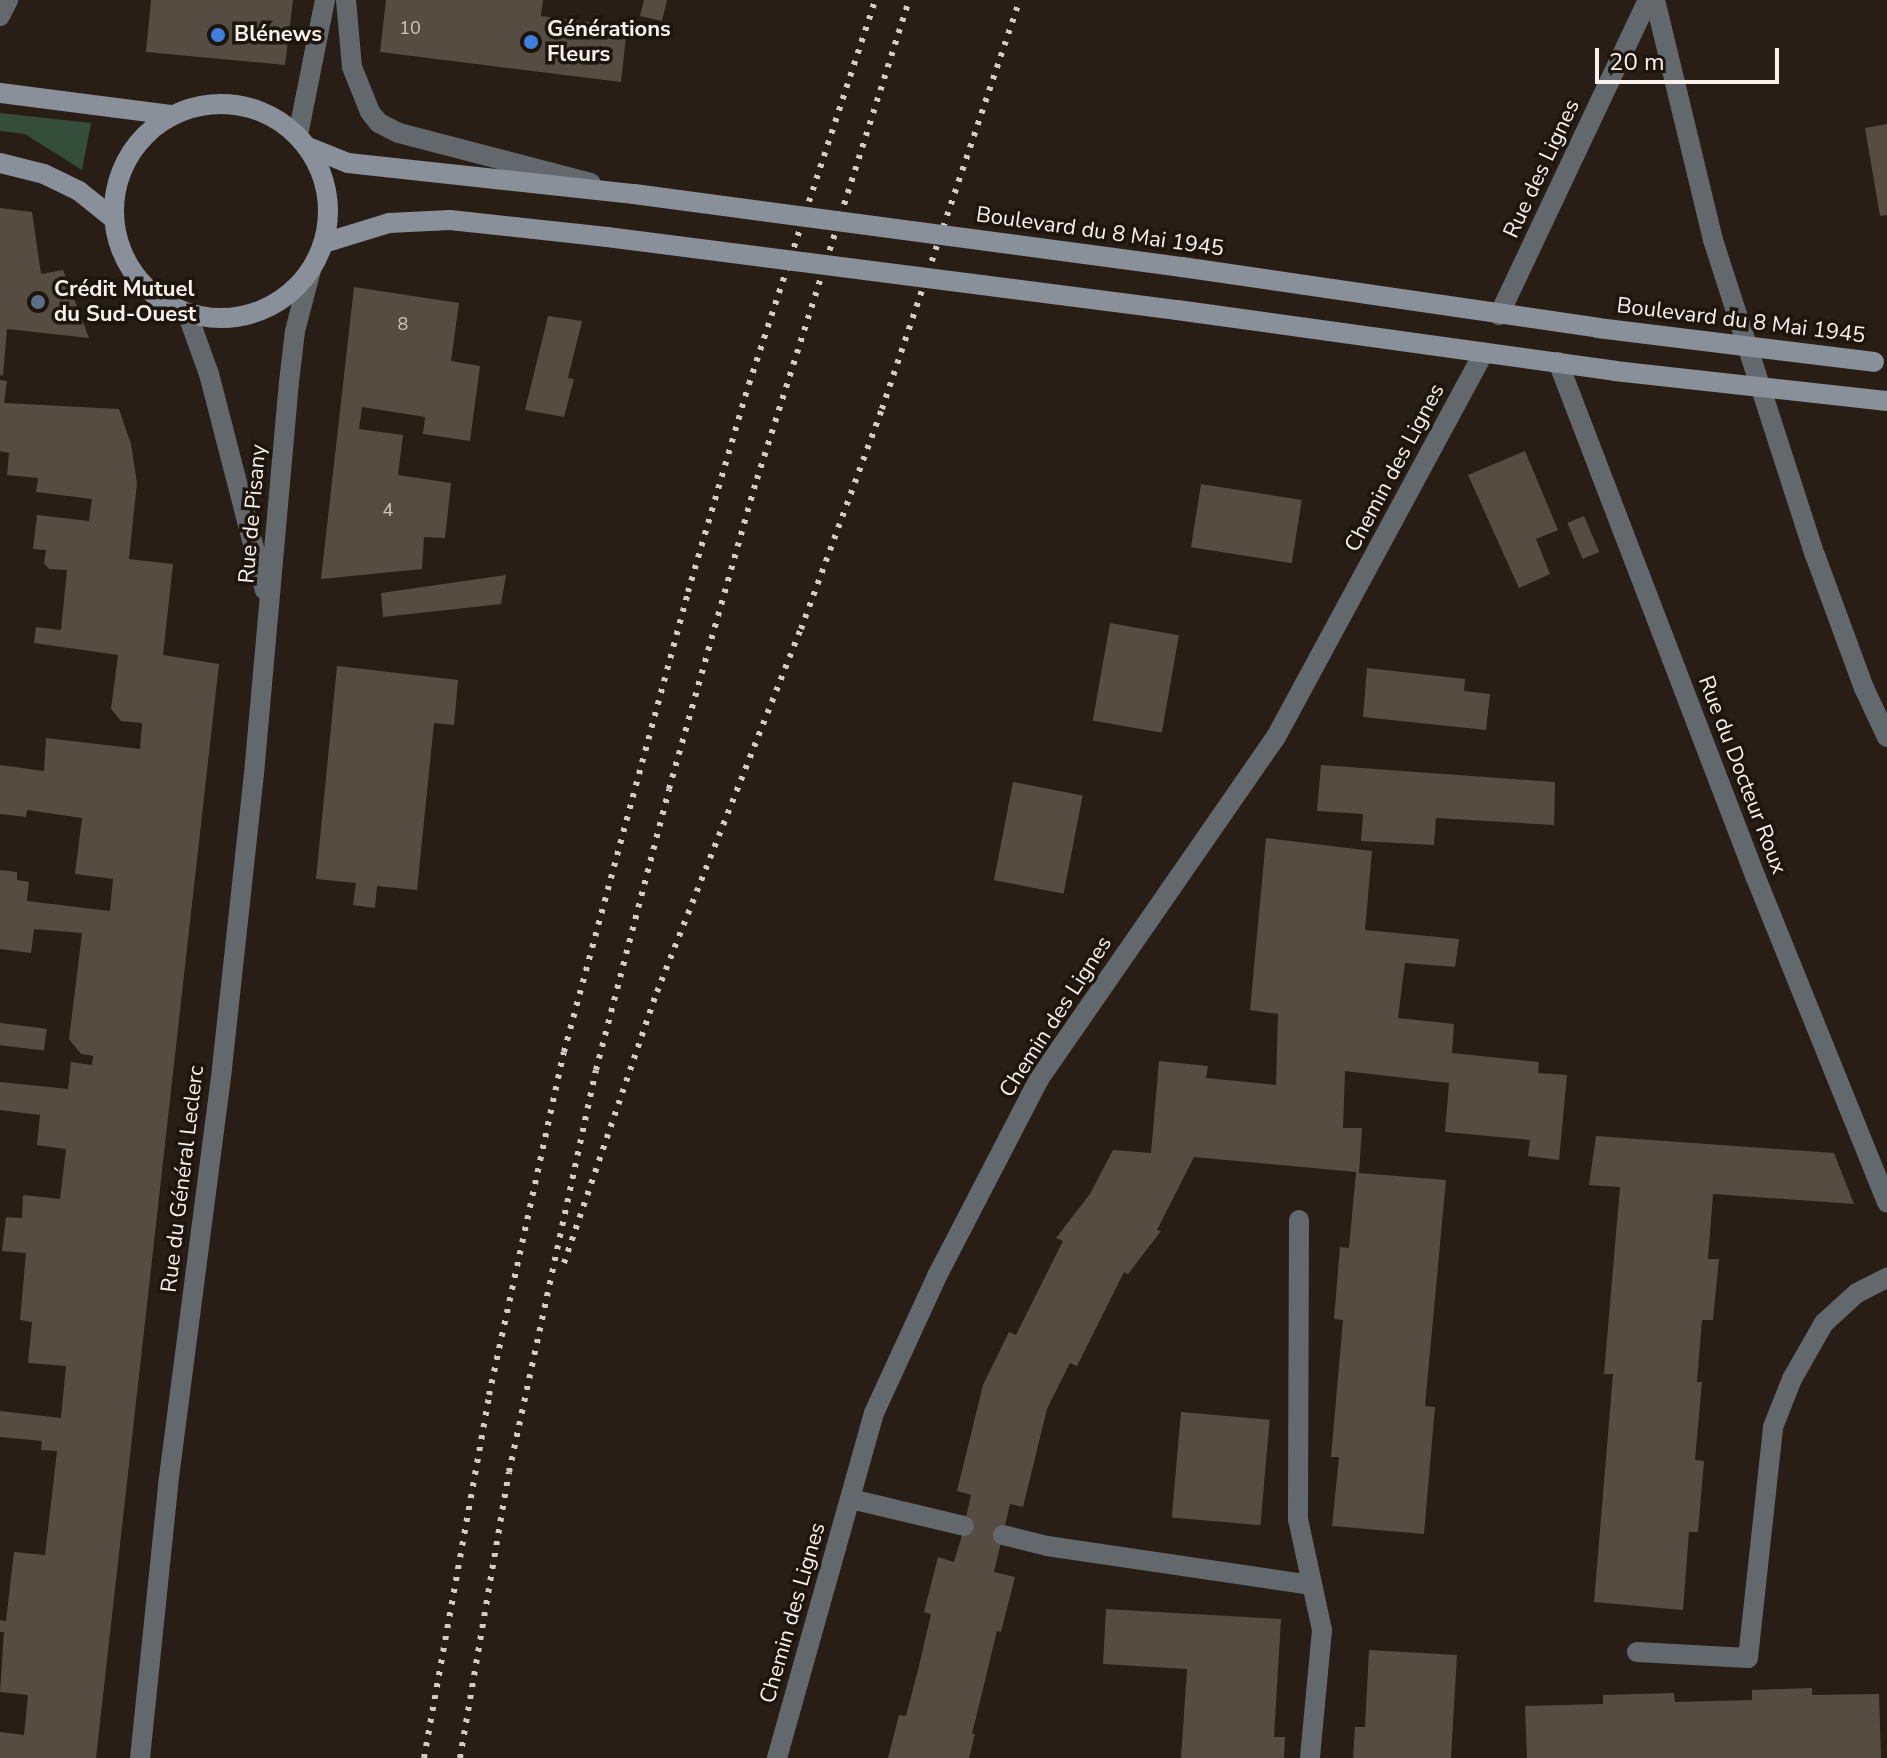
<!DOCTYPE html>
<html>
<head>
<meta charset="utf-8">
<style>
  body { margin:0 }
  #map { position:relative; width:1887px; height:1758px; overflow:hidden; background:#281e15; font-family:"Nunito Sans",sans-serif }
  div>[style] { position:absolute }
  .green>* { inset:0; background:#354e3b }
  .building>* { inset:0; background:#574c42; transform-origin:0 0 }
  .service>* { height:20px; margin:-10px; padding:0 10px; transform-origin:10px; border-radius:10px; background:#63686d }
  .minor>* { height:20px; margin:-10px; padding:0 10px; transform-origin:10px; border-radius:10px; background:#63686d }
  .tertiary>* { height:20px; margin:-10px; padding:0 10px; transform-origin:10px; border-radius:10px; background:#63686d }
  .secondary>* { height:20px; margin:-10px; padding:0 10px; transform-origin:10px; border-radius:10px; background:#899099 }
  .secondary>.ring { margin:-10px; padding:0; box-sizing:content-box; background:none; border:20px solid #899099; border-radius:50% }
  .rail>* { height:6px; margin-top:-3px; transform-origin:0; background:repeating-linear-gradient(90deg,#d4ccc6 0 4px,transparent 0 12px) }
  .secondary-bridge>* { height:20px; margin:-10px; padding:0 10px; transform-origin:10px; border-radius:10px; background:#899099 }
  .dots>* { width:22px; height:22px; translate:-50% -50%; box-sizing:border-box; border:4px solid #1e150c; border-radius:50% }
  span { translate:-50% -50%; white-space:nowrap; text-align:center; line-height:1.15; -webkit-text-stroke:7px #1e150c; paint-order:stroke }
  .number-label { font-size:18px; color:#d0c8c2 }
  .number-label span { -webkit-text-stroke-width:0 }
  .poi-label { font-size:22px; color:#f9f2ec; font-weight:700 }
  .left { translate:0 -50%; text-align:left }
  .street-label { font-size:22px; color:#f9f2ec }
  .scale { position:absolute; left:1595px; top:48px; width:184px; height:36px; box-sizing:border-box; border:4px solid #f9f2ec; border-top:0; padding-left:10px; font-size:24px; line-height:28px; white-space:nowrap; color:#f9f2ec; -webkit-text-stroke:6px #1e150c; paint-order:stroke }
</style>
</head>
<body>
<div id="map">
  <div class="green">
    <i style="clip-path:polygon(0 113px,91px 123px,82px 170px,25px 134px,0 131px)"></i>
  </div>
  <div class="building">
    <i style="clip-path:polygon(151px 0,293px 0,285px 65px,146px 52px)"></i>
    <i style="clip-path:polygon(386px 0,543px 0,541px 16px,627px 27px,621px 82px,380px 52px)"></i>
    <i style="clip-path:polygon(644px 0,667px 0,662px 21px,640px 16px)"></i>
    <i style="clip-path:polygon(1887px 124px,1887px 215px,1880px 216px,1865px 128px)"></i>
    <i style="clip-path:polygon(0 208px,32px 212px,41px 274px,63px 270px,89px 338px,7px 329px,3px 376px,0 375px)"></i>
    <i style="clip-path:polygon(354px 287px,459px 303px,451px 361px,480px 366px,470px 441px,423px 434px,425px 417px,362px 407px,359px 429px,403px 435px,398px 475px,451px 483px,445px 538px,424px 537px,422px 569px,321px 579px)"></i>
    <i style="clip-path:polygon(548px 316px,582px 321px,568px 378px,574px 379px,564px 417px,525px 410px)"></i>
    <i style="clip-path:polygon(0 380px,7px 381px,4px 403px,119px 409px,131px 444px,137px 483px,129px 559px,173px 564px,163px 655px,219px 664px,96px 1758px,0 1758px,0 1732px,24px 1735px,28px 1695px,0 1692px,4px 1632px,0 1632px,0 1620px,6px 1621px,14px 1552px,45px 1555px,57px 1451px,41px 1450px,42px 1441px,0 1437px,0 1411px,61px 1418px,66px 1366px,28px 1363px,32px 1322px,20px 1320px,26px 1253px,2px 1251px,6px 1217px,22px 1218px,23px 1195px,60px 1199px,66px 1149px,37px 1145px,40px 1115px,0 1110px,0 1082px,68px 1089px,71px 1062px,92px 1065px,93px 1056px,81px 1054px,69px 1039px,82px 933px,34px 929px,31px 953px,0 949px,0 870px,17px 872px,17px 880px,29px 882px,27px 901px,110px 911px,113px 879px,75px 874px,82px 818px,27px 810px,26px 817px,0 814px,0 765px,44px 771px,46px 738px,140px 749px,142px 723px,121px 721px,111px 709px,118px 655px,34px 643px,36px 627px,61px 630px,67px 570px,49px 569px,44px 563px,46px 550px,33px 549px,37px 515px,89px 521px,92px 499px,36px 492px,38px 478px,7px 475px,9px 453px,0 451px)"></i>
    <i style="clip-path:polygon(1525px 451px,1558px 530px,1536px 539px,1550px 574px,1519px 588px,1468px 475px)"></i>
    <i style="left:1201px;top:484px;width:102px;height:64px;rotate:9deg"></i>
    <i style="left:1584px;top:516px;width:39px;height:18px;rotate:67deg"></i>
    <i style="clip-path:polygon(506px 575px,501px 604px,383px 617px,381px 593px)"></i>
    <i style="left:1110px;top:623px;width:70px;height:99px;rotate:10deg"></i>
    <i style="clip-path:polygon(337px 666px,458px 680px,454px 725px,434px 723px,417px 890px,377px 886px,375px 908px,353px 905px,356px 883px,316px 879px)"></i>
    <i style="clip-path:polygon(1367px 668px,1465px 679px,1464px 691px,1490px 694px,1486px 730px,1363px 717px)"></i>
    <i style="clip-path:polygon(1321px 765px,1555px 782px,1554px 825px,1436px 818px,1434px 845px,1361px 841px,1363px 814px,1317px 811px)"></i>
    <i style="left:1013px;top:782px;width:71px;height:100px;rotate:11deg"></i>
    <i style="clip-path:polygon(1266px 838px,1372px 851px,1365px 930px,1459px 939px,1455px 967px,1405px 963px,1398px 1018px,1454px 1024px,1452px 1053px,1539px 1062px,1538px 1073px,1567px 1075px,1559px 1160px,1528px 1156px,1530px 1140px,1445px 1132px,1449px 1083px,1345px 1071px,1343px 1128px,1362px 1128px,1359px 1173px,1446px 1180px,1425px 1406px,1435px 1407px,1424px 1534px,1332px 1526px,1339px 1457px,1331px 1457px,1343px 1320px,1334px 1319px,1340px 1247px,1349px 1248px,1356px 1172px,1194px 1157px,1157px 1230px,1161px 1231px,1128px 1274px,1124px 1272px,1077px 1366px,1070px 1363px,1047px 1409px,1023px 1507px,1010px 1504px,994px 1572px,1015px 1577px,1001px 1632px,997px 1631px,972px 1734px,975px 1734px,969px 1758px,888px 1758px,899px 1715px,906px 1716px,919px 1666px,931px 1614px,924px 1612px,938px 1557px,954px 1562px,961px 1539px,971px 1495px,957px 1491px,983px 1385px,1009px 1332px,1016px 1335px,1063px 1241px,1056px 1238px,1090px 1194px,1113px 1150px,1151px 1153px,1159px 1061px,1208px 1066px,1206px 1078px,1276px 1085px,1278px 1014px,1250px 1010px)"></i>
    <i style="left:0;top:1023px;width:47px;height:22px;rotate:7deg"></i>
    <i style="clip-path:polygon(1596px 1136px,1834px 1153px,1854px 1204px,1713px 1194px,1708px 1259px,1719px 1259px,1716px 1289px,1713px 1320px,1702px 1320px,1697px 1382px,1702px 1382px,1695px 1460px,1704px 1461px,1698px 1532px,1689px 1532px,1683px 1610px,1594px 1602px,1613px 1374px,1604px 1374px,1620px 1187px,1589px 1185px)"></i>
    <i style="left:1181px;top:1412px;width:89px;height:106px;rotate:5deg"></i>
    <i style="clip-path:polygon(1106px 1609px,1281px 1619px,1274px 1737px,1285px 1737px,1284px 1758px,1181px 1758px,1187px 1669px,1103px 1664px)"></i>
    <i style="clip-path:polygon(1369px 1650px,1457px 1655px,1451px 1758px,1353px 1758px,1355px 1727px,1365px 1727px)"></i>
    <i style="clip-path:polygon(1812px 1688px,1812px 1695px,1879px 1694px,1881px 1758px,1527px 1758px,1525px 1706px,1603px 1704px,1603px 1695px,1674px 1693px,1675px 1702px,1752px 1700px,1752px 1690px)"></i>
  </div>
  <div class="service">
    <i style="left:1655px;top:0;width:247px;rotate:76.4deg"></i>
    <i style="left:1713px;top:240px;width:331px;rotate:72.1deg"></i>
    <i style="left:1815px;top:555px;width:142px;rotate:69.8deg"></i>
    <i style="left:1864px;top:688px;width:54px;rotate:64.9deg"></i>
    <i style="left:1299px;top:1220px;width:299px;rotate:90.2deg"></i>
    <i style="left:1298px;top:1519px;width:114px;rotate:77.8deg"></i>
    <i style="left:1322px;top:1630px;width:129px;rotate:95.4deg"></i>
    <i style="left:851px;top:1499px;width:116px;rotate:13.4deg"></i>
    <i style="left:1003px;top:1535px;width:45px;rotate:14deg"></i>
    <i style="left:1047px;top:1546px;width:268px;rotate:8.4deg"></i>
    <i style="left:1637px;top:1652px;width:111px;rotate:3.1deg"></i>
    <i style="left:1748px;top:1658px;width:232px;rotate:-83.8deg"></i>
    <i style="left:1773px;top:1427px;width:52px;rotate:-68.4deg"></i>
    <i style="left:1792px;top:1379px;width:64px;rotate:-60.3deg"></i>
    <i style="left:1824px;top:1323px;width:45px;rotate:-42.3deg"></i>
    <i style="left:1857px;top:1293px;width:34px;rotate:-27deg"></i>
  </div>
  <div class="minor">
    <i style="left:346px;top:0;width:67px;rotate:84.9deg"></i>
    <i style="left:352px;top:67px;width:48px;rotate:68.2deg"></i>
    <i style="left:370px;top:112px;width:14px;rotate:51deg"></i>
    <i style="left:379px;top:123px;width:22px;rotate:27deg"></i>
    <i style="left:399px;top:133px;width:198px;rotate:14.6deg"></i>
    <i style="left:0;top:16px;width:18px;rotate:-63deg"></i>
    <i style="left:298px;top:135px;width:138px;rotate:-78.7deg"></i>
    <i style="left:1499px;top:315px;width:348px;rotate:-64.7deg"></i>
    <i style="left:1558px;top:362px;width:553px;rotate:69.01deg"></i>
    <i style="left:1756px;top:878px;width:350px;rotate:68deg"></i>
    <i style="left:777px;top:1758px;width:358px;rotate:-74.3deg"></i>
    <i style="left:874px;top:1413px;width:151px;rotate:-65.3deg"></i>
    <i style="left:937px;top:1276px;width:222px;rotate:-62.6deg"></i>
    <i style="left:1039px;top:1079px;width:416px;rotate:-55.3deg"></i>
    <i style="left:1276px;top:737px;width:437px;rotate:-61.6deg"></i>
  </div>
  <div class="tertiary">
    <i style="left:187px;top:313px;width:65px;rotate:70.2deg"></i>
    <i style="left:209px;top:374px;width:223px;rotate:75.5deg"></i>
    <i style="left:140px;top:1758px;width:274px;rotate:-84.1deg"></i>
    <i style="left:168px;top:1485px;width:420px;rotate:-82.6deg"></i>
    <i style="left:222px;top:1068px;width:296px;rotate:-83.8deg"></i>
    <i style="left:254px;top:774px;width:394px;rotate:-84.9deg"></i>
    <i style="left:289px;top:382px;width:51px;rotate:-83.3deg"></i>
    <i style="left:295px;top:331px;width:63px;rotate:-75.3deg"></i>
  </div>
  <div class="secondary">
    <i style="left:0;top:93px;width:172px;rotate:7.3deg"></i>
    <i class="ring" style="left:114px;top:104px;width:194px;height:194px"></i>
    <i style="left:308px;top:147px;width:43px;rotate:21.8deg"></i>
    <i style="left:348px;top:163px;width:288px;rotate:6.2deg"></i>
    <i style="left:0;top:163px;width:45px;rotate:14deg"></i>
    <i style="left:44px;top:174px;width:39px;rotate:26deg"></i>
    <i style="left:79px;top:191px;width:45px;rotate:38.7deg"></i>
    <i style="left:324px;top:243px;width:68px;rotate:-17.1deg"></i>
    <i style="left:389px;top:223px;width:61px;rotate:-2.8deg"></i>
    <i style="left:450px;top:220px;width:158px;rotate:6.2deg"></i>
    <i style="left:1182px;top:267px;width:420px;rotate:8.3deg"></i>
    <i style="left:1177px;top:310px;width:442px;rotate:7.9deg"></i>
  </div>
  <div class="rail">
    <i style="left:564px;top:1263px;width:287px;rotate:-71.1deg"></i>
    <i style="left:657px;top:992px;width:391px;rotate:-68.4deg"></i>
    <i style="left:801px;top:629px;width:234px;rotate:-69.8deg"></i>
    <i style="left:882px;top:409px;width:432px;rotate:-71.4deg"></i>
    <i style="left:424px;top:1758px;width:369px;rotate:-79.8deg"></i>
    <i style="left:489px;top:1395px;width:351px;rotate:-77.7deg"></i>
    <i style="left:564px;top:1052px;width:476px;rotate:-74.9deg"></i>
    <i style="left:688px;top:592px;width:217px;rotate:-73.7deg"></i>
    <i style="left:749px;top:384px;width:404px;rotate:-71.8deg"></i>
    <i style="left:460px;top:1758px;width:290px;rotate:-80.3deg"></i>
    <i style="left:509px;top:1472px;width:411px;rotate:-77.8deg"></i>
    <i style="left:596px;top:1070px;width:290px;rotate:-75.4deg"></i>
    <i style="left:669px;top:789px;width:322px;rotate:-74.2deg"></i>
    <i style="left:757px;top:479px;width:503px;rotate:-72.39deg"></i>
  </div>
  <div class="secondary-bridge">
    <i style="left:634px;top:194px;width:553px;rotate:7.59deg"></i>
    <i style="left:607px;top:237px;width:575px;rotate:7.3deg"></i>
    <i style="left:1598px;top:328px;width:278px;rotate:7deg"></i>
    <i style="left:1615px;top:371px;width:274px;rotate:6.3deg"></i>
  </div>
  <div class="dots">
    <i style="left:218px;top:35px;background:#3f7fe0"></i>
    <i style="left:531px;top:42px;background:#3f7fe0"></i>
    <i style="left:38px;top:302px;background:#5c6f8a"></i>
  </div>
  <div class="number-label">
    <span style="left:410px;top:28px">10</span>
    <span style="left:403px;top:324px">8</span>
    <span style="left:388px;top:510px">4</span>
  </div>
  <div class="poi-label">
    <span class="left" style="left:547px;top:42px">Générations<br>Fleurs</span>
    <span class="left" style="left:234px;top:35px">Blénews</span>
    <span class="left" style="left:54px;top:302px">Crédit Mutuel<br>du Sud-Ouest</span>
  </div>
  <div class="street-label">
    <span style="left:1542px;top:169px;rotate:-65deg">Rue des Lignes</span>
    <span style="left:1100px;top:232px;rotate:8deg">Boulevard du 8 Mai 1945</span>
    <span style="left:1741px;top:321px;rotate:7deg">Boulevard du 8 Mai 1945</span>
    <span style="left:1395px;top:468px;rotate:-62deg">Chemin des Lignes</span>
    <span style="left:253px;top:514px;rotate:-85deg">Rue de Pisany</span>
    <span style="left:1742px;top:775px;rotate:69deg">Rue du Docteur Roux</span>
    <span style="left:1056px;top:1017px;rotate:-57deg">Chemin des Lignes</span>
    <span style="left:183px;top:1179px;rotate:-83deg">Rue du Général Leclerc</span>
    <span style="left:793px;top:1613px;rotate:-74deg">Chemin des Lignes</span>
  </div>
  <div class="scale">20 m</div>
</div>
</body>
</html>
